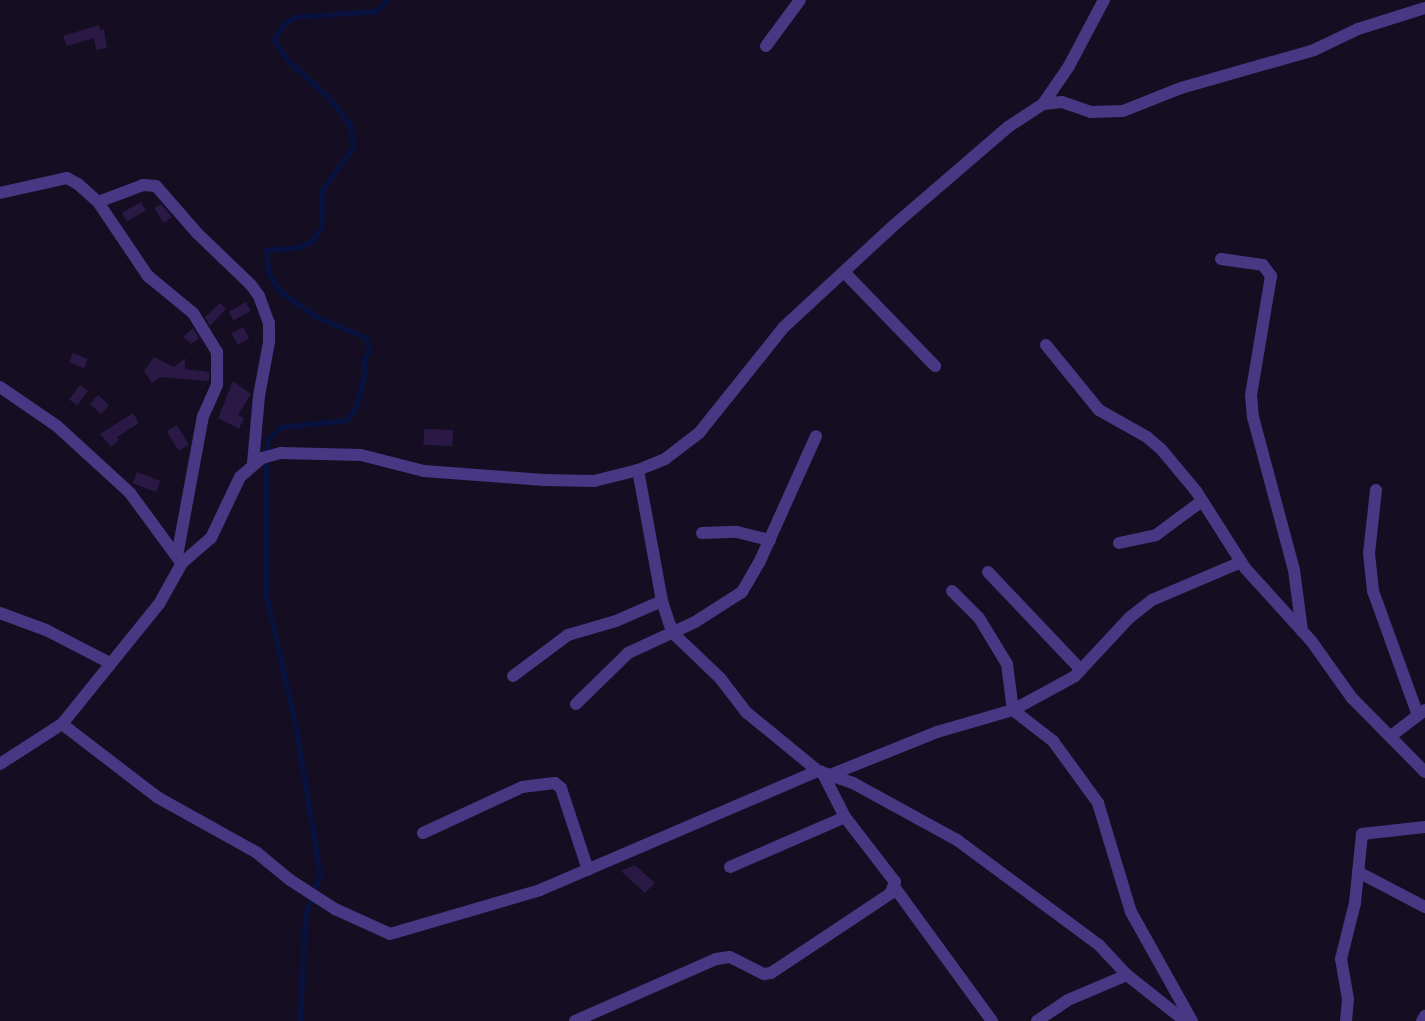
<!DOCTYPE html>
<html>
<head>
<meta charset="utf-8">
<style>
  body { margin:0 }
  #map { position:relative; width:1425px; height:1021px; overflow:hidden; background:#150d22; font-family:Inter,sans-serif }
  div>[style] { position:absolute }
  .stream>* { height:4.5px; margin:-2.25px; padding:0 2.25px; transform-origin:2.25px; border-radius:2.25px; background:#081240 }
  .building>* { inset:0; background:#291944; transform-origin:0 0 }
  .street>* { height:12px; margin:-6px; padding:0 6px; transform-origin:6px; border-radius:6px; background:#483782 }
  span { translate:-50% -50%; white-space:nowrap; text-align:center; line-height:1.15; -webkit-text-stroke:4px #150d22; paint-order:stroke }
</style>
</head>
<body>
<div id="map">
  <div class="stream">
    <i style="left:300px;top:1021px;width:106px;rotate:-87.3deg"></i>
    <i style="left:305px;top:915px;width:43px;rotate:-69.4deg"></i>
    <i style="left:320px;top:875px;width:153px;rotate:-99.4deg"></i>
    <i style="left:295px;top:724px;width:132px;rotate:-102.7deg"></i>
    <i style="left:266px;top:595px;width:144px;rotate:-90deg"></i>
    <i style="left:266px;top:451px;width:12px;rotate:-81deg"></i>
    <i style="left:268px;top:439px;width:18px;rotate:-43deg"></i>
    <i style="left:281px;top:427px;width:66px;rotate:-6.1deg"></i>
    <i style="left:347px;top:420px;width:16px;rotate:-55deg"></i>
    <i style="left:356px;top:407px;width:36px;rotate:-76deg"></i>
    <i style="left:365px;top:372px;width:12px;rotate:-95deg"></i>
    <i style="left:364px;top:360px;width:10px;rotate:-61deg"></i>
    <i style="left:369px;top:351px;width:13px;rotate:-103deg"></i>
    <i style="left:366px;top:338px;width:54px;rotate:-157.2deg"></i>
    <i style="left:316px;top:317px;width:45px;rotate:-144.9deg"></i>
    <i style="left:279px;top:291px;width:22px;rotate:-120deg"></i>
    <i style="left:268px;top:272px;width:22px;rotate:-95deg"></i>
    <i style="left:266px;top:250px;width:33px;rotate:-5deg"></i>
    <i style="left:299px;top:247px;width:14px;rotate:-25deg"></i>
    <i style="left:312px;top:241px;width:16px;rotate:-55deg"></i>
    <i style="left:321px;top:228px;width:38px;rotate:-88deg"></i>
    <i style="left:322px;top:190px;width:53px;rotate:-54.2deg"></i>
    <i style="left:353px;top:147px;width:22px;rotate:-98deg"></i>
    <i style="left:350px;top:125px;width:36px;rotate:-128deg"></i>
    <i style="left:328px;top:97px;width:55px;rotate:-137.9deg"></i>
    <i style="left:287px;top:60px;width:23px;rotate:-124deg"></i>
    <i style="left:274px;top:41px;width:19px;rotate:-62deg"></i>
    <i style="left:283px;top:24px;width:14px;rotate:-30deg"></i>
    <i style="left:295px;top:17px;width:81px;rotate:-4.2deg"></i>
    <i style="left:376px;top:11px;width:16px;rotate:-45deg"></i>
  </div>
  <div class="building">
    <i style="clip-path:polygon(99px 25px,100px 30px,104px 29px,107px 48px,96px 50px,94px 38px,67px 46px,63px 36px)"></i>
    <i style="left:141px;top:202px;width:10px;height:22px;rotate:61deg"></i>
    <i style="clip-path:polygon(161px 204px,172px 217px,164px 223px,154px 208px)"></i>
    <i style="left:246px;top:302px;width:10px;height:20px;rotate:61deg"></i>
    <i style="clip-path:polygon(220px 303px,226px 309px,210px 326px,205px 317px)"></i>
    <i style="left:243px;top:327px;width:13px;height:13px;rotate:61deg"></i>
    <i style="clip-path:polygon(193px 328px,199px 338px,191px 344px,183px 337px)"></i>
    <i style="left:73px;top:353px;width:16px;height:10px;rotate:22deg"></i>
    <i style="clip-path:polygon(154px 357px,174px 367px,185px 358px,185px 369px,209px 372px,209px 381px,161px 377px,152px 383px,144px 371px)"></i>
    <i style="clip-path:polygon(233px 381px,251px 394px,238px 415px,244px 418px,239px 429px,218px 418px)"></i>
    <i style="left:80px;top:385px;width:10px;height:18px;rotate:37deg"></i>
    <i style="left:98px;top:395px;width:15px;height:12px;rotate:42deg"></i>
    <i style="clip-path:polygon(133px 413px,139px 423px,117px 437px,119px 440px,111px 447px,100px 434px)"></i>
    <i style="left:177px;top:425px;width:23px;height:12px;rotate:59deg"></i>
    <i style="left:424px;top:429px;width:29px;height:16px;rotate:2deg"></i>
    <i style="left:137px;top:472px;width:25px;height:12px;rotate:21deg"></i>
    <i style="clip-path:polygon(635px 865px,655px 883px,645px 893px,621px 871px)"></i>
  </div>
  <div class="street">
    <i style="left:766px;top:46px;width:57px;rotate:-53.5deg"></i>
    <i style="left:1043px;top:104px;width:46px;rotate:-55.6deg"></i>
    <i style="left:1069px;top:66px;width:75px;rotate:-62.1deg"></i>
    <i style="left:0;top:193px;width:69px;rotate:-12.6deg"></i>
    <i style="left:67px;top:178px;width:13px;rotate:29deg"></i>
    <i style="left:78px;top:184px;width:27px;rotate:42deg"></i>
    <i style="left:98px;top:202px;width:89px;rotate:56deg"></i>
    <i style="left:148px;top:276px;width:58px;rotate:39.4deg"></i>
    <i style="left:193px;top:313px;width:46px;rotate:58.4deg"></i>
    <i style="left:217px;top:352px;width:33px;rotate:90deg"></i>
    <i style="left:217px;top:385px;width:34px;rotate:114deg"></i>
    <i style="left:203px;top:416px;width:142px;rotate:100.5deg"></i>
    <i style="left:98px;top:202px;width:48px;rotate:-20.7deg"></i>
    <i style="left:143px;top:185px;width:13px;rotate:4deg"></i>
    <i style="left:156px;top:186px;width:62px;rotate:48.9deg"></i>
    <i style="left:197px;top:233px;width:75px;rotate:43.9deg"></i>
    <i style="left:251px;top:285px;width:14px;rotate:54deg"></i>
    <i style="left:259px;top:296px;width:29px;rotate:70deg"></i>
    <i style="left:269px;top:323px;width:19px;rotate:90deg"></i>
    <i style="left:269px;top:342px;width:55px;rotate:100.5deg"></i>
    <i style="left:259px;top:396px;width:67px;rotate:95.1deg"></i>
    <i style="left:1221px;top:259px;width:42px;rotate:8.1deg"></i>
    <i style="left:1263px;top:265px;width:14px;rotate:54deg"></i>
    <i style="left:1271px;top:276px;width:121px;rotate:99.5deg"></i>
    <i style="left:1251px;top:395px;width:22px;rotate:85deg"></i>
    <i style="left:1253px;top:417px;width:158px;rotate:75deg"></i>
    <i style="left:1294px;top:570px;width:62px;rotate:82.5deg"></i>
    <i style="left:844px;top:272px;width:131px;rotate:45.9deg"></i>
    <i style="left:1046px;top:345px;width:84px;rotate:50.8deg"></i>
    <i style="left:1099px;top:410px;width:55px;rotate:29.4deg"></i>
    <i style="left:1147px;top:437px;width:18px;rotate:41deg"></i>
    <i style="left:1161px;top:449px;width:55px;rotate:50.2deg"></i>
    <i style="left:1196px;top:491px;width:91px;rotate:57.5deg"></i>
    <i style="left:1245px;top:568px;width:100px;rotate:47.8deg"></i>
    <i style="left:1312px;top:642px;width:69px;rotate:54.5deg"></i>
    <i style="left:1352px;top:698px;width:104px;rotate:45.4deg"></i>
    <i style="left:0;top:387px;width:69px;rotate:34.4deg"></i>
    <i style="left:57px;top:426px;width:99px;rotate:42.5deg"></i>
    <i style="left:130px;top:493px;width:84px;rotate:53.7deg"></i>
    <i style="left:638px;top:470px;width:133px;rotate:79.6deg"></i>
    <i style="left:662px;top:601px;width:25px;rotate:72deg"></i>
    <i style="left:670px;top:625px;width:13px;rotate:61deg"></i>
    <i style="left:676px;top:636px;width:61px;rotate:43.7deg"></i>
    <i style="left:720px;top:678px;width:43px;rotate:52.6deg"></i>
    <i style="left:746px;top:712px;width:93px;rotate:39.3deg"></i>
    <i style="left:818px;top:771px;width:37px;rotate:19deg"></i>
    <i style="left:853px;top:783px;width:119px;rotate:28.7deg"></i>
    <i style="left:957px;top:840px;width:177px;rotate:36.5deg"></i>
    <i style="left:1099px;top:945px;width:41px;rotate:47deg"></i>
    <i style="left:1127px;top:975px;width:74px;rotate:38.4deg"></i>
    <i style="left:1376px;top:490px;width:63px;rotate:96.3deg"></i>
    <i style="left:1369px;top:553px;width:38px;rotate:84deg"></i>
    <i style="left:1373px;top:591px;width:132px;rotate:70.1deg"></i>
    <i style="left:702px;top:533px;width:35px;rotate:-2deg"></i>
    <i style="left:737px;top:532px;width:34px;rotate:14deg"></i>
    <i style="left:1119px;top:543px;width:38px;rotate:-12deg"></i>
    <i style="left:1156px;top:535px;width:57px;rotate:-36.5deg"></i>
    <i style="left:988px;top:572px;width:135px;rotate:46.5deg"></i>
    <i style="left:952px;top:591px;width:38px;rotate:45deg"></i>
    <i style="left:979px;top:618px;width:54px;rotate:58.7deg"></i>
    <i style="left:1007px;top:664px;width:46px;rotate:82.6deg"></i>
    <i style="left:1013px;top:710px;width:51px;rotate:37.8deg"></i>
    <i style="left:1053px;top:741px;width:77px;rotate:54deg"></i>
    <i style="left:1098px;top:803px;width:114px;rotate:73.2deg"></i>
    <i style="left:1131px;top:912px;width:125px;rotate:60.8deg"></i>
    <i style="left:0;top:613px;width:49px;rotate:20.3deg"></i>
    <i style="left:46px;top:630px;width:72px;rotate:27.3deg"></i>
    <i style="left:513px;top:676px;width:69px;rotate:-36.7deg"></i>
    <i style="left:568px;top:635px;width:50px;rotate:-16.3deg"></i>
    <i style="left:616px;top:621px;width:50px;rotate:-23.5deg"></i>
    <i style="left:576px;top:704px;width:73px;rotate:-44.4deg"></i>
    <i style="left:628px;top:653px;width:74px;rotate:-24.8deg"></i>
    <i style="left:695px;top:622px;width:56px;rotate:-32.6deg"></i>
    <i style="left:742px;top:592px;width:34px;rotate:-60deg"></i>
    <i style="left:759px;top:563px;width:139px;rotate:-65.8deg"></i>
    <i style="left:62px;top:724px;width:120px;rotate:37.5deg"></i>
    <i style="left:157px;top:797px;width:113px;rotate:29.1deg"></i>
    <i style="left:256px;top:852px;width:44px;rotate:39.5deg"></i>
    <i style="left:290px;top:880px;width:54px;rotate:32.8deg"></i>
    <i style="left:335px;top:909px;width:60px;rotate:24.4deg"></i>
    <i style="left:390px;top:934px;width:156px;rotate:-16.3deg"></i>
    <i style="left:540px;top:890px;width:302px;rotate:-23.2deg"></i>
    <i style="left:1391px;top:736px;width:43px;rotate:-37.4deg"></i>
    <i style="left:0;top:764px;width:74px;rotate:-32.8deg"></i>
    <i style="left:62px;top:724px;width:154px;rotate:-51.1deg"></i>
    <i style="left:159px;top:604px;width:47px;rotate:-60.7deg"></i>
    <i style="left:182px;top:563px;width:38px;rotate:-41deg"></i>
    <i style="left:211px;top:538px;width:68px;rotate:-64.6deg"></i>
    <i style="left:240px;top:477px;width:29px;rotate:-41deg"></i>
    <i style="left:262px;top:458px;width:20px;rotate:-15deg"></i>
    <i style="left:281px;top:453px;width:80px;rotate:1.4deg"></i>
    <i style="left:361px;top:455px;width:65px;rotate:14.3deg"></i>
    <i style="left:424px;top:471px;width:120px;rotate:4.3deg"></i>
    <i style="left:544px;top:480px;width:50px;rotate:1.1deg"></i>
    <i style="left:594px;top:481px;width:45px;rotate:-14deg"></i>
    <i style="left:638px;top:470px;width:29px;rotate:-22deg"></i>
    <i style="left:665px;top:459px;width:43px;rotate:-37.4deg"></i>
    <i style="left:699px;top:433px;width:136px;rotate:-51.3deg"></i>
    <i style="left:784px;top:327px;width:149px;rotate:-42.8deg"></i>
    <i style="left:893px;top:226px;width:152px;rotate:-40.7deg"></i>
    <i style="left:1008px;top:127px;width:42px;rotate:-33.3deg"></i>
    <i style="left:1043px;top:104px;width:19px;rotate:-6deg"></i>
    <i style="left:1062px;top:102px;width:31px;rotate:19deg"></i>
    <i style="left:1091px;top:112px;width:32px;rotate:-2deg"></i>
    <i style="left:1123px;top:111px;width:62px;rotate:-21.6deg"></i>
    <i style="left:1181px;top:88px;width:138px;rotate:-15.9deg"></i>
    <i style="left:1314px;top:50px;width:49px;rotate:-25.5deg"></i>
    <i style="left:1358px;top:29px;width:70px;rotate:-17.4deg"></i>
    <i style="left:830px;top:775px;width:115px;rotate:-21.9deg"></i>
    <i style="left:937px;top:732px;width:79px;rotate:-16.1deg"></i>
    <i style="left:1013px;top:710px;width:71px;rotate:-28.7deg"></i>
    <i style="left:1075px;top:676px;width:79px;rotate:-47deg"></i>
    <i style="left:1129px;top:618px;width:29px;rotate:-38deg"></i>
    <i style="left:1152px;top:600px;width:97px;rotate:-23.1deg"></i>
    <i style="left:423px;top:833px;width:109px;rotate:-24.9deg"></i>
    <i style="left:522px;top:787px;width:33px;rotate:-7deg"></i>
    <i style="left:555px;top:783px;width:8px;rotate:40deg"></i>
    <i style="left:561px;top:788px;width:86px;rotate:71.8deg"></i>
    <i style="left:730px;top:867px;width:125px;rotate:-23.5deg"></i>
    <i style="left:1358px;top:872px;width:76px;rotate:27.6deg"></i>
    <i style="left:895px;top:888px;width:165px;rotate:53.9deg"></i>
    <i style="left:575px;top:1021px;width:154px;rotate:-23.7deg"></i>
    <i style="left:716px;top:959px;width:14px;rotate:-8deg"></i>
    <i style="left:730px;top:957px;width:38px;rotate:27deg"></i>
    <i style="left:764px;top:974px;width:7px;rotate:-8deg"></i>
    <i style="left:771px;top:973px;width:143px;rotate:-33.6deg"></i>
    <i style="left:890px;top:894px;width:13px;rotate:-67deg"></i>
    <i style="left:895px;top:882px;width:82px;rotate:-127.6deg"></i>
    <i style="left:845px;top:817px;width:51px;rotate:-117.1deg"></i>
    <i style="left:1037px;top:1021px;width:37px;rotate:-34deg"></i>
    <i style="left:1068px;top:1000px;width:64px;rotate:-23deg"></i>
    <i style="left:1346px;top:1021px;width:22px;rotate:-85deg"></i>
    <i style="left:1348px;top:999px;width:41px;rotate:-99.9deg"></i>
    <i style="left:1341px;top:959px;width:58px;rotate:-76deg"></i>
    <i style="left:1355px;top:903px;width:69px;rotate:-84.2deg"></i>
    <i style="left:1362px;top:834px;width:63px;rotate:-6.3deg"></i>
    <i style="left:1422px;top:1021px;width:6px;rotate:-59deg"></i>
  </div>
</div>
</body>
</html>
